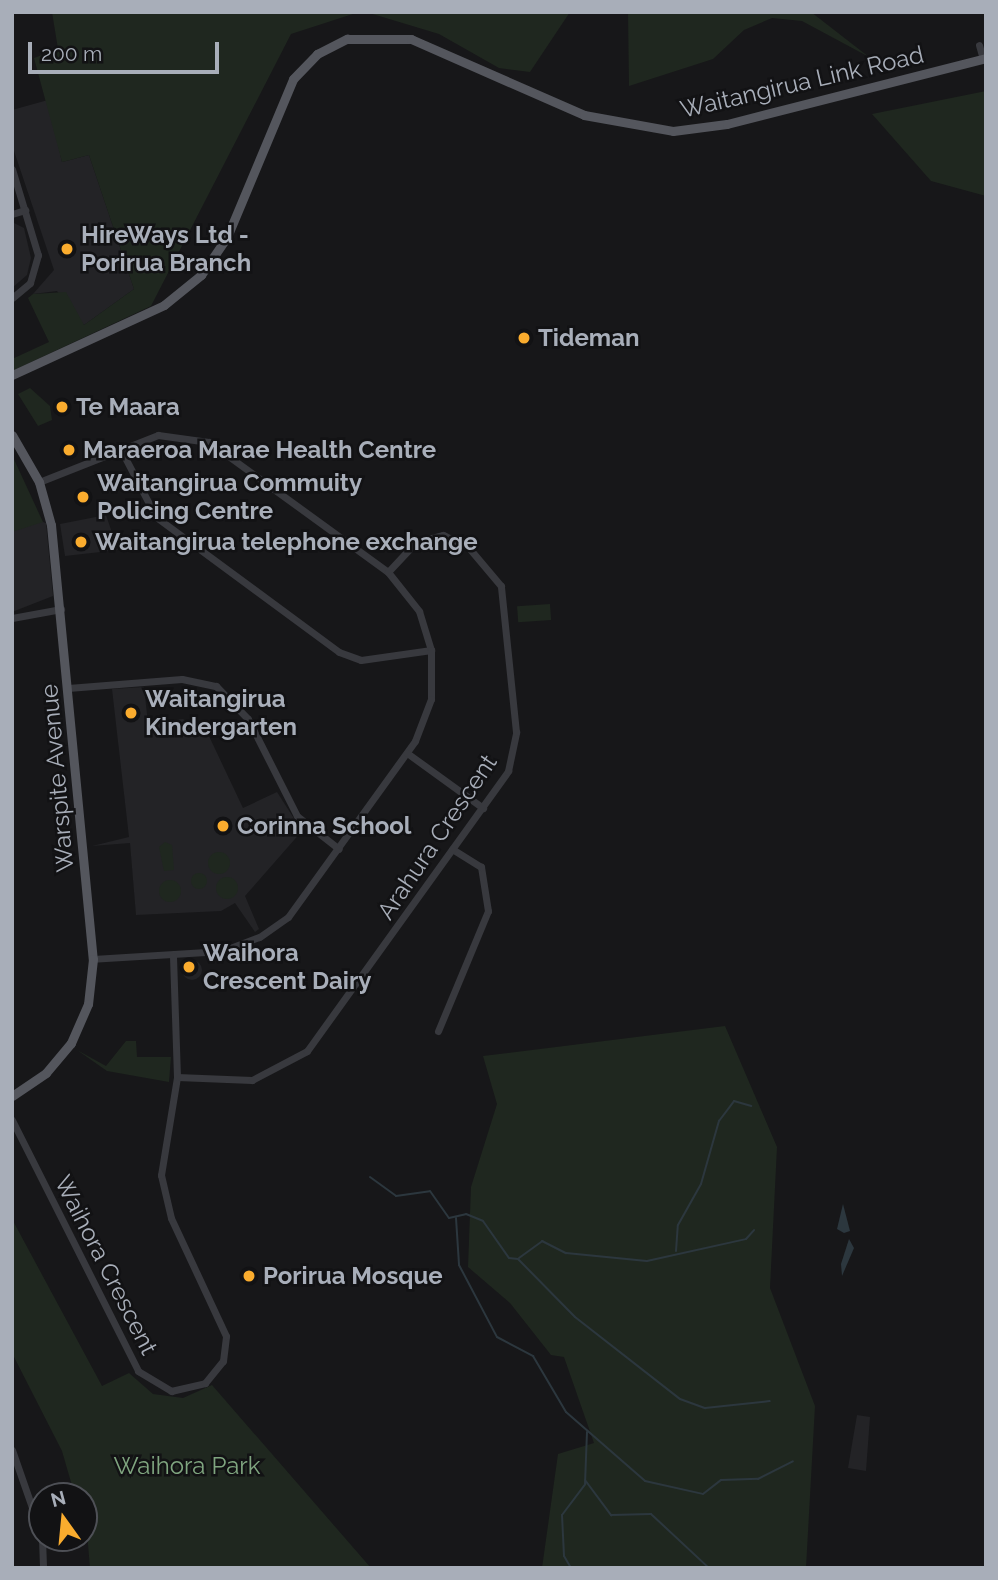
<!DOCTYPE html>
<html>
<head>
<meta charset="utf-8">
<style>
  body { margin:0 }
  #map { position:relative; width:998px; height:1580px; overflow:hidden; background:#171719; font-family:Raleway,sans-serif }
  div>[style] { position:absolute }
  .built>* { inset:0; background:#232326 }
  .round { border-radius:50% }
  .green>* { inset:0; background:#1f271f; transform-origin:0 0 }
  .water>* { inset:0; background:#2c373e }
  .stream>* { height:2px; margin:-1px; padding:0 1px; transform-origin:1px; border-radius:1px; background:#2c373e }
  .minor>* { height:7px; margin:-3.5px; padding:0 3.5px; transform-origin:3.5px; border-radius:3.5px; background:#38393e }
  .major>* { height:9px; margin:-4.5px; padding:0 4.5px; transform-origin:4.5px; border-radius:4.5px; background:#54565d }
  .dots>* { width:19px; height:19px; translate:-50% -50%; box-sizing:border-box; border:4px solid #121214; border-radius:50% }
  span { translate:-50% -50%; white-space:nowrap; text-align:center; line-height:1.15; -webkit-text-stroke:5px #121214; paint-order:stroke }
  .street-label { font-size:24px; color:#a8aeb9 }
  .poi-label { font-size:24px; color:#a8aeb9; font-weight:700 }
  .left { translate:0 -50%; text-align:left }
  .park-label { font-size:24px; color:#7fa57f }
  .frame { position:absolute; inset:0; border:14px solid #a8aeb9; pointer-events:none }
  .north { position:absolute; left:28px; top:1482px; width:70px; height:70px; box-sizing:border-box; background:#121214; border:2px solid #4e5056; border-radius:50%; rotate:345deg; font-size:19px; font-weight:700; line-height:28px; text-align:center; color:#a8aeb9 }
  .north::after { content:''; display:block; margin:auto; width:24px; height:32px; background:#faac2e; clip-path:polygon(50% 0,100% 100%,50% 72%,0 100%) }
  .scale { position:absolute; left:28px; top:42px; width:191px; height:32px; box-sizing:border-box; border:4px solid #a8aeb9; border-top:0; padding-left:9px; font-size:21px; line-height:24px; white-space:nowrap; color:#a8aeb9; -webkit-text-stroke:5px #121214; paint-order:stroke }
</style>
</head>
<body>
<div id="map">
  <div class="built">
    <i style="clip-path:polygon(48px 100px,62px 162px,89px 155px,134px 289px,84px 325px,57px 291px,33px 294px,54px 270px,12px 145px,12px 110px)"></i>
    <i style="clip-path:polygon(12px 222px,24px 228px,31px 258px,27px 275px,12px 288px)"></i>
    <i style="clip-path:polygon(106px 515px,118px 550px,65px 556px,60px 524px)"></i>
    <i style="clip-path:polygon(37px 520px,46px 523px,53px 596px,12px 612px,12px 532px)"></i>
    <i style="clip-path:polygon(144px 687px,148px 723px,183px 719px,208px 734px,243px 808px,277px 792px,302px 831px,245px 896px,259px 929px,255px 932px,235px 903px,221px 911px,136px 915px,130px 843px,92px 846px,129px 837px,112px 689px)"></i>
    <i class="round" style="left:182px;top:960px;width:20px;height:20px"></i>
    <i style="clip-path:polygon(857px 1415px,870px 1417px,866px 1471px,848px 1468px)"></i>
  </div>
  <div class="green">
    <i style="clip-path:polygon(52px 12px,359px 12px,291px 34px,151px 306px,12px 371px,12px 359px,49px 342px,28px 298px,33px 294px,66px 292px,84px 325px,134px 289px,89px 155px,62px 162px,34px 58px,58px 49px)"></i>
    <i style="clip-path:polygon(366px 12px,570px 12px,530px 72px,499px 68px,439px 34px)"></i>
    <i style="clip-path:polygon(628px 12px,811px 12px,869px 57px,802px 21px,772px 18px,744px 30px,713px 59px,629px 86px)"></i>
    <i style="clip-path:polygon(986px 91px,986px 196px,931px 181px,872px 114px)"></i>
    <i style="clip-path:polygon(30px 388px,50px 406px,52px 420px,38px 426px,18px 394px)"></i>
    <i style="clip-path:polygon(12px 455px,43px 522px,12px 532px)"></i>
    <i style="left:550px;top:604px;width:16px;height:33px;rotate:86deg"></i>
    <i style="clip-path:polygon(165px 842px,172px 845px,174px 870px,164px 871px,159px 847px)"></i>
    <i class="round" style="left:208px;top:852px;width:22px;height:22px"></i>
    <i class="round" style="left:191px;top:873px;width:16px;height:16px"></i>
    <i class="round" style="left:216px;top:877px;width:22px;height:22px"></i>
    <i class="round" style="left:159px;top:880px;width:22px;height:22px"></i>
    <i style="clip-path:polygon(725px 1026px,777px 1147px,770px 1288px,815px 1406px,806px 1568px,542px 1568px,558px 1454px,594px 1443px,564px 1357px,551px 1355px,510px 1303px,468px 1267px,471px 1187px,497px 1104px,483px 1056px)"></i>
    <i style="clip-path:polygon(126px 1041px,136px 1041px,137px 1057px,171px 1057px,169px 1082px,107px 1071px,77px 1050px,106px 1066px)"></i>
    <i style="clip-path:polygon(12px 1219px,102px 1386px,129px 1373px,153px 1394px,183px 1398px,212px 1385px,371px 1568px,90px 1568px,84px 1496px,75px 1496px,62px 1451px,12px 1353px)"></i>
  </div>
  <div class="water">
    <i style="clip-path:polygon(843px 1204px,850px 1231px,844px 1233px,837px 1229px)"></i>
    <i style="clip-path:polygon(849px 1239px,854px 1248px,842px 1276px,841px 1264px)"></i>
  </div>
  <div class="stream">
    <i style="left:370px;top:1177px;width:32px;rotate:36deg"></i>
    <i style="left:396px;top:1196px;width:34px;rotate:-8deg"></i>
    <i style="left:430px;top:1191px;width:33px;rotate:55deg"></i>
    <i style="left:449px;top:1218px;width:17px;rotate:-13deg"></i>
    <i style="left:466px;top:1214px;width:18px;rotate:22deg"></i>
    <i style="left:483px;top:1221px;width:45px;rotate:54.9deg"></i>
    <i style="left:509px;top:1258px;width:9px;rotate:6deg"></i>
    <i style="left:518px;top:1259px;width:81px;rotate:45.5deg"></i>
    <i style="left:575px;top:1317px;width:133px;rotate:38deg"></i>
    <i style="left:680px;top:1399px;width:27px;rotate:20deg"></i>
    <i style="left:705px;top:1408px;width:65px;rotate:-6.1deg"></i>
    <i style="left:456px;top:1218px;width:47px;rotate:86.3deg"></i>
    <i style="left:459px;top:1265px;width:81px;rotate:62.2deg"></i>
    <i style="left:497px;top:1337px;width:41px;rotate:27.8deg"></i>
    <i style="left:533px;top:1356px;width:65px;rotate:59.5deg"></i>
    <i style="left:566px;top:1412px;width:105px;rotate:41.1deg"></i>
    <i style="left:645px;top:1481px;width:59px;rotate:12.6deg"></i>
    <i style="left:703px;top:1494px;width:23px;rotate:-38deg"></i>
    <i style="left:721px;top:1480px;width:37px;rotate:-2deg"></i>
    <i style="left:758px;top:1479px;width:39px;rotate:-27deg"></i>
    <i style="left:676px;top:1251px;width:26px;rotate:-86deg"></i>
    <i style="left:678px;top:1225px;width:47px;rotate:-60.7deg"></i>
    <i style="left:701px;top:1184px;width:66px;rotate:-74.1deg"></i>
    <i style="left:719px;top:1121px;width:25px;rotate:-53deg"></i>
    <i style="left:734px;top:1101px;width:18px;rotate:16deg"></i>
    <i style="left:519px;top:1258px;width:29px;rotate:-36deg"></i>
    <i style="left:542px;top:1241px;width:27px;rotate:27deg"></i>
    <i style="left:566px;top:1253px;width:81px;rotate:5.6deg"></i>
    <i style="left:647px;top:1261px;width:101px;rotate:-12.5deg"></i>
    <i style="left:746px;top:1239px;width:12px;rotate:-48deg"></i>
    <i style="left:585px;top:1480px;width:44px;rotate:53.4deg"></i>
    <i style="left:611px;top:1515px;width:40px;rotate:-1.4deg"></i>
    <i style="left:651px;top:1514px;width:79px;rotate:43deg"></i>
    <i style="left:571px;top:1568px;width:14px;rotate:-120deg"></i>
    <i style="left:564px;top:1556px;width:41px;rotate:-92.8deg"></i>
    <i style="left:562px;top:1515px;width:39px;rotate:-53deg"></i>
    <i style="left:585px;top:1484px;width:52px;rotate:-87.8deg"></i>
  </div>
  <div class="minor">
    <i style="left:979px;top:45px;width:15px;rotate:74deg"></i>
    <i style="left:12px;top:169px;width:90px;rotate:73.2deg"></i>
    <i style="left:38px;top:255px;width:29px;rotate:106deg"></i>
    <i style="left:30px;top:283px;width:23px;rotate:140deg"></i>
    <i style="left:12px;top:214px;width:14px;rotate:-17deg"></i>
    <i style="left:120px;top:448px;width:78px;rotate:62.4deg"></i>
    <i style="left:156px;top:517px;width:227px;rotate:36.4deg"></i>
    <i style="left:339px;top:652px;width:23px;rotate:20deg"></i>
    <i style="left:361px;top:660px;width:71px;rotate:-8.1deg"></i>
    <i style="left:39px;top:482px;width:128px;rotate:-21.6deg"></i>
    <i style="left:158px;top:435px;width:51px;rotate:7.8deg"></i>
    <i style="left:209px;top:442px;width:221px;rotate:36deg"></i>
    <i style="left:388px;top:572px;width:50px;rotate:51.5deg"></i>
    <i style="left:419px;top:611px;width:41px;rotate:72.9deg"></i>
    <i style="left:431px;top:650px;width:49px;rotate:90deg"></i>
    <i style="left:431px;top:699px;width:45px;rotate:110.9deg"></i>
    <i style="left:415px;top:741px;width:217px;rotate:125.8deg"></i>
    <i style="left:288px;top:917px;width:35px;rotate:145deg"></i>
    <i style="left:259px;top:937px;width:40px;rotate:159deg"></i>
    <i style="left:222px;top:951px;width:129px;rotate:176.5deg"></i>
    <i style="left:12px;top:618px;width:50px;rotate:-10.4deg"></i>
    <i style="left:68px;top:688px;width:114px;rotate:-4.5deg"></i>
    <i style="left:182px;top:679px;width:35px;rotate:12deg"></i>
    <i style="left:216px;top:686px;width:46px;rotate:45.9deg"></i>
    <i style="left:248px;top:719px;width:109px;rotate:63.2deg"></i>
    <i style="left:297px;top:816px;width:53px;rotate:38.2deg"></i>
    <i style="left:407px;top:753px;width:94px;rotate:35.9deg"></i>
    <i style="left:438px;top:1031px;width:130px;rotate:-67.4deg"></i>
    <i style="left:488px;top:911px;width:45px;rotate:-99deg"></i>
    <i style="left:481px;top:867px;width:34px;rotate:-148deg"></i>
    <i style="left:177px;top:1077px;width:75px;rotate:2.3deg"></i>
    <i style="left:252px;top:1080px;width:62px;rotate:-27.8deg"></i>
    <i style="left:307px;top:1051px;width:345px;rotate:-54.3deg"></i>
    <i style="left:508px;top:771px;width:40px;rotate:-78deg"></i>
    <i style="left:516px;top:732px;width:147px;rotate:-95.9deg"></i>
    <i style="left:501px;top:586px;width:50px;rotate:-130.1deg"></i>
    <i style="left:469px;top:548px;width:29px;rotate:-153deg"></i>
    <i style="left:443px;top:535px;width:28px;rotate:165deg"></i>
    <i style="left:416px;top:542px;width:41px;rotate:133deg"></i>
    <i style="left:12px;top:1120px;width:281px;rotate:63.3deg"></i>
    <i style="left:138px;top:1371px;width:39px;rotate:31deg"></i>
    <i style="left:171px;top:1391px;width:35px;rotate:-13deg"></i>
    <i style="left:205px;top:1383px;width:28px;rotate:-51deg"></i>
    <i style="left:223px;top:1361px;width:25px;rotate:-83deg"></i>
    <i style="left:226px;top:1336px;width:130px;rotate:-115deg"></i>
    <i style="left:171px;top:1218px;width:44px;rotate:-103.1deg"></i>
    <i style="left:161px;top:1175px;width:99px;rotate:-80.7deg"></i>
    <i style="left:177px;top:1077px;width:121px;rotate:-91.9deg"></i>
    <i style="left:12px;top:1450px;width:91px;rotate:70.8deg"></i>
    <i style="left:42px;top:1538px;width:30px;rotate:88deg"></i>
  </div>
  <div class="major">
    <i style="left:12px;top:375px;width:167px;rotate:-24.7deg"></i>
    <i style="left:164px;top:305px;width:48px;rotate:-39deg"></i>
    <i style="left:201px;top:275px;width:46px;rotate:-55.6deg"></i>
    <i style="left:227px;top:237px;width:171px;rotate:-67.3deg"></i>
    <i style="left:293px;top:79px;width:35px;rotate:-46deg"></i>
    <i style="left:317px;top:54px;width:34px;rotate:-27deg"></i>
    <i style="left:347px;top:39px;width:64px"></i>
    <i style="left:411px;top:39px;width:189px;rotate:23.7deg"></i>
    <i style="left:584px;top:115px;width:90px;rotate:10.2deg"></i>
    <i style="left:673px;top:131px;width:54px;rotate:-7.4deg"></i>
    <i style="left:727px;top:124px;width:267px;rotate:-14.3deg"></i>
    <i style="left:12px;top:435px;width:54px;rotate:60.1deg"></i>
    <i style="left:39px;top:482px;width:45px;rotate:74.4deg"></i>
    <i style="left:51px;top:525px;width:436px;rotate:84.5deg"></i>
    <i style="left:93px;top:959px;width:45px;rotate:96.3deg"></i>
    <i style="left:88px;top:1004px;width:43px;rotate:113.6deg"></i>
    <i style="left:71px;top:1043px;width:39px;rotate:130deg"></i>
    <i style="left:46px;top:1073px;width:41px;rotate:145.9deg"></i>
  </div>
  <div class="dots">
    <i style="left:67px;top:249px;background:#faac2e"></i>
    <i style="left:524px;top:338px;background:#faac2e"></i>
    <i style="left:62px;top:407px;background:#faac2e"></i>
    <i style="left:69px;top:450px;background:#faac2e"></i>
    <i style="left:83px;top:497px;background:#faac2e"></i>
    <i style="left:81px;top:542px;background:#faac2e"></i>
    <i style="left:131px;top:713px;background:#faac2e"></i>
    <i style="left:223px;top:826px;background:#faac2e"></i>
    <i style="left:189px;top:967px;background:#faac2e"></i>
    <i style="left:249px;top:1276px;background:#faac2e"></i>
  </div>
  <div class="street-label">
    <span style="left:802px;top:82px;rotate:-13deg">Waitangirua Link Road</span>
    <span style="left:57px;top:778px;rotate:-95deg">Warspite Avenue</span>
    <span style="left:437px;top:837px;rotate:-56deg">Arahura Crescent</span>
    <span style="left:106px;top:1265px;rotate:63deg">Waihora Crescent</span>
  </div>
  <div class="poi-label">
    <span class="left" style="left:81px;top:249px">HireWays Ltd -<br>Porirua Branch</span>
    <span class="left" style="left:538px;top:338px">Tideman</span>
    <span class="left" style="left:76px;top:407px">Te Maara</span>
    <span class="left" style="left:83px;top:450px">Maraeroa Marae Health Centre</span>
    <span class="left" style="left:97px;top:497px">Waitangirua Commuity<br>Policing Centre</span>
    <span class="left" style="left:95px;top:542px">Waitangirua telephone exchange</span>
    <span class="left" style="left:145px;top:713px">Waitangirua<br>Kindergarten</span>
    <span class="left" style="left:237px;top:826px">Corinna School</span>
    <span class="left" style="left:203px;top:967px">Waihora<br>Crescent Dairy</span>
    <span class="left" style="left:263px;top:1276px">Porirua Mosque</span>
  </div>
  <div class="park-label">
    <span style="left:187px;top:1466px">Waihora Park</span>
  </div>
  <div class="frame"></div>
  <div class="north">N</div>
  <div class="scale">200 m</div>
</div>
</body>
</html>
